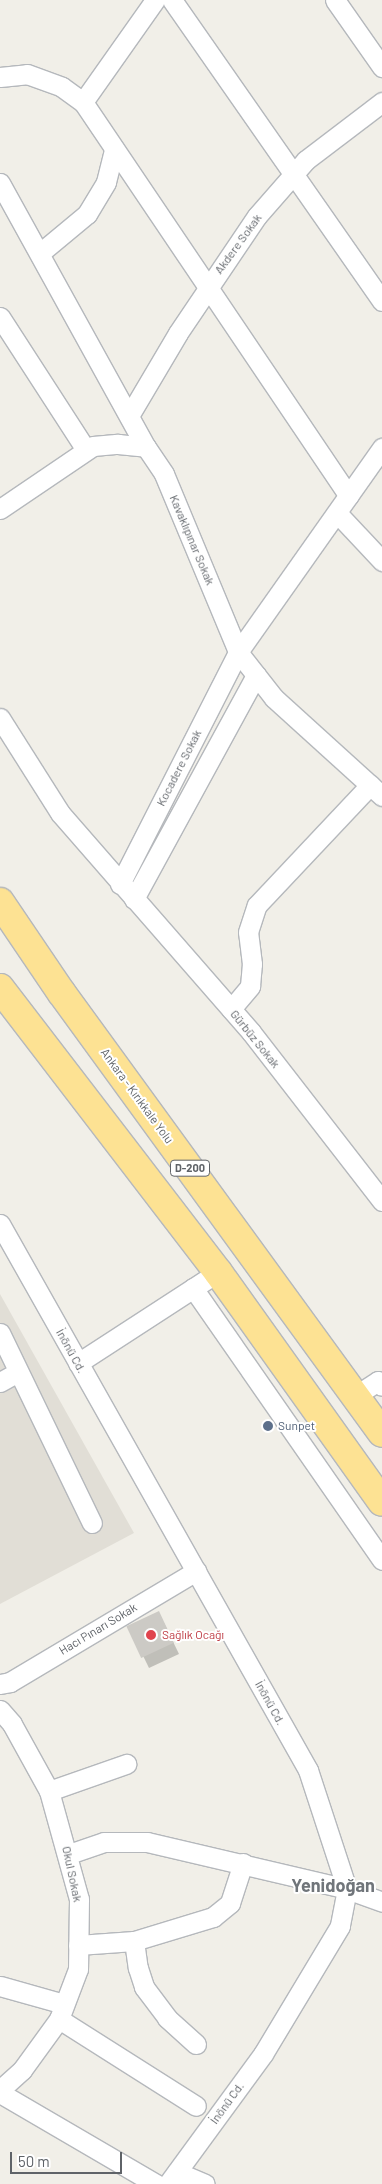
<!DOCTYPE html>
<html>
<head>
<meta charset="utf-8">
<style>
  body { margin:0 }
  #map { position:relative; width:382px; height:2184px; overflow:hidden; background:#f1efe8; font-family:Barlow,sans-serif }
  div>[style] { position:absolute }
  .education>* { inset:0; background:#e1ded6 }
  .shadow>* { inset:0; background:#0003 }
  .building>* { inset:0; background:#cccac5; transform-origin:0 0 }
  .roads { filter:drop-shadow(1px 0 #b5b8bc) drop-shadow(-1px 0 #b5b8bc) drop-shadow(0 1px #b5b8bc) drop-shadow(0 -1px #b5b8bc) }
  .minor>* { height:19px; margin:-9.5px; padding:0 9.5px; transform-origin:9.5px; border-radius:9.5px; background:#fff }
  .highway>* { height:28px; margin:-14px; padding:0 14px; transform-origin:14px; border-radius:14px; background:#fde293 }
  .dots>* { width:14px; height:14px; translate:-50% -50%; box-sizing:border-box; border:2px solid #fff; border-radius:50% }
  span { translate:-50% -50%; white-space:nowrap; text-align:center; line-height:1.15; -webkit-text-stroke:4px #fff; paint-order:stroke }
  .shield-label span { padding:1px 4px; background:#fff; border:1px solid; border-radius:4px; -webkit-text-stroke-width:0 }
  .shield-label { font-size:11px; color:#5f6368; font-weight:700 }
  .street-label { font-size:12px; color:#5f6368 }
  .service-label { font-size:12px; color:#4e5e75 }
  .left { translate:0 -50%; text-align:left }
  .health-label { font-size:12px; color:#be3a42 }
  .district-label { font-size:18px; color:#70757a; font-weight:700 }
  .scale { position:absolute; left:10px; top:2152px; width:112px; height:22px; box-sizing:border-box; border:2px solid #5f6368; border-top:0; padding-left:6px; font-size:15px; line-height:18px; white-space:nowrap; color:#5f6368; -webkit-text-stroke:4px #fff; paint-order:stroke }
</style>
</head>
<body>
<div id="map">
  <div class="education">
    <i style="clip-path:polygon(0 1294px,134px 1533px,0 1604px)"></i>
  </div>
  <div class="shadow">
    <i style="clip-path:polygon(164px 1623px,179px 1654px,149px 1668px,129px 1627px)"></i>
  </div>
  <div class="building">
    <i style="left:159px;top:1611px;width:35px;height:36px;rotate:65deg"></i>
  </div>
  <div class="roads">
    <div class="minor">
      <i style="left:172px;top:0;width:367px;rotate:55.1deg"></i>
      <i style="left:335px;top:0;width:82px;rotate:55deg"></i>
      <i style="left:0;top:77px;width:27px;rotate:-6deg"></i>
      <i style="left:27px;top:74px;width:37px;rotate:20deg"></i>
      <i style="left:62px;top:87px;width:26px;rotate:36deg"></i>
      <i style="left:83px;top:102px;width:475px;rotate:56deg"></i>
      <i style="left:83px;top:102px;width:125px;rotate:-54.8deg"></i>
      <i style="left:0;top:183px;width:302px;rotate:61.1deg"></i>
      <i style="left:146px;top:447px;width:32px;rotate:56deg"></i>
      <i style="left:164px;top:474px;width:193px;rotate:67.4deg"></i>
      <i style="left:238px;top:652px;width:58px;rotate:52deg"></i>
      <i style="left:274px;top:698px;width:146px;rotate:42.2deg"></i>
      <i style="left:40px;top:253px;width:61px;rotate:-39.7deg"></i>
      <i style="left:87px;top:214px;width:37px;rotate:-59deg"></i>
      <i style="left:106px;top:182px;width:34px;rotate:-76deg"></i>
      <i style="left:0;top:317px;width:158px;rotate:57.1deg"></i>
      <i style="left:129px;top:416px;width:96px;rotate:-59.4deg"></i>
      <i style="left:178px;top:333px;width:141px;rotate:-56deg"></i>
      <i style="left:257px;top:216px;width:74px;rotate:-48.8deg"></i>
      <i style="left:306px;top:160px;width:96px;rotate:-37.3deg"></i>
      <i style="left:0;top:509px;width:112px;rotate:-34.1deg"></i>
      <i style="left:93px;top:446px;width:25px;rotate:-5deg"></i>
      <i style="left:118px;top:444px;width:28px;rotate:6deg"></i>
      <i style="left:337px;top:513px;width:66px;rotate:46.8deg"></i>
      <i style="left:0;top:718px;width:112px;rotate:57.7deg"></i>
      <i style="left:60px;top:813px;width:291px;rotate:48.9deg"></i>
      <i style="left:251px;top:1032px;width:214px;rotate:52.2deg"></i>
      <i style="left:120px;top:884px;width:260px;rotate:-63deg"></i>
      <i style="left:238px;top:652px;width:250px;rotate:-54.8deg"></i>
      <i style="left:134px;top:899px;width:255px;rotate:-61.4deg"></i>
      <i style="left:231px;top:1009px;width:30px;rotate:-50deg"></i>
      <i style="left:250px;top:986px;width:22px;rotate:-85deg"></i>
      <i style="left:252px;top:964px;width:32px;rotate:-97deg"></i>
      <i style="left:248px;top:932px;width:28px;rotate:-72deg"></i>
      <i style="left:257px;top:905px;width:165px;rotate:-46.7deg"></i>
      <i style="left:0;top:1224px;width:627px;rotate:60.57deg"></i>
      <i style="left:308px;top:1770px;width:125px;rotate:71.9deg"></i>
      <i style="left:347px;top:1889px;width:38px;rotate:101deg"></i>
      <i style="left:340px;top:1926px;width:149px;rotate:121deg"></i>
      <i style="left:263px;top:2054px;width:161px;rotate:126.2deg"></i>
      <i style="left:193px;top:1288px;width:331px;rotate:55.2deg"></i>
      <i style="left:0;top:1333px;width:211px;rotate:64.2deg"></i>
      <i style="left:78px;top:1363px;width:167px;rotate:-33deg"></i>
      <i style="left:0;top:1382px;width:18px;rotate:-29deg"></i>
      <i style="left:355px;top:1396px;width:27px;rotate:-33deg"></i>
      <i style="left:378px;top:1381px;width:6px;rotate:51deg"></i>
      <i style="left:0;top:1684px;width:10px;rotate:-11deg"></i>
      <i style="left:10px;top:1682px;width:217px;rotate:-30.8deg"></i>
      <i style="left:0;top:1710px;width:18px;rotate:49deg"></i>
      <i style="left:12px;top:1724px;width:77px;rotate:61.1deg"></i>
      <i style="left:49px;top:1791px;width:112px;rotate:74.5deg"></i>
      <i style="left:79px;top:1899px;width:70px;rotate:90.8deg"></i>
      <i style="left:78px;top:1969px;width:53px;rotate:110.8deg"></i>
      <i style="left:59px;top:2019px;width:63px;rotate:126deg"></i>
      <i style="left:22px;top:2070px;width:30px;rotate:138deg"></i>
      <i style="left:49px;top:1791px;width:82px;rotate:-19.3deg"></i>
      <i style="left:69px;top:1854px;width:37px;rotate:-19deg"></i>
      <i style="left:104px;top:1842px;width:43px"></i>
      <i style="left:147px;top:1842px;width:205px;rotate:13.2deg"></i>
      <i style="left:347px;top:1889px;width:37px;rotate:20deg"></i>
      <i style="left:134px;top:1941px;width:27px;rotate:82deg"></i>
      <i style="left:138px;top:1968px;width:20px;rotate:72deg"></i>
      <i style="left:144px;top:1987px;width:39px;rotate:53deg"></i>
      <i style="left:167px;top:2018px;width:39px;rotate:42deg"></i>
      <i style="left:78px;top:1945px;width:56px;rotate:-4.1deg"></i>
      <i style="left:134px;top:1941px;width:83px;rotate:-16.9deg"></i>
      <i style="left:213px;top:1917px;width:22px;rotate:-39deg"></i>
      <i style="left:230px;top:1903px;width:42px;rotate:-72deg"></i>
      <i style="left:0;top:1986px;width:66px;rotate:15.7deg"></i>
      <i style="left:59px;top:2019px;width:162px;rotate:32.4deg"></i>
      <i style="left:0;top:2093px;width:181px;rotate:30.3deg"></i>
      <i style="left:177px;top:2172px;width:30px;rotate:23deg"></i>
    </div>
    <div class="highway">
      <i style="left:0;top:902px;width:109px;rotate:55.9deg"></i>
      <i style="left:61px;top:992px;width:545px;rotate:53.95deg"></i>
      <i style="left:0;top:988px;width:358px;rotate:52.5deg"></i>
      <i style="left:218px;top:1272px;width:282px;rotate:54.5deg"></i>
    </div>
  </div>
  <div class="dots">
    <i style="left:268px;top:1426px;background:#5c6f8a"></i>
    <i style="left:151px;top:1635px;background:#e0444e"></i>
  </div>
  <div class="shield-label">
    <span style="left:190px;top:1168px">D-200</span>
  </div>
  <div class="street-label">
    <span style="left:238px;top:244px;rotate:-54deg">Akdere Sokak</span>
    <span style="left:192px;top:540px;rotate:67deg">Kavaklıpınar Sokak</span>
    <span style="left:179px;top:768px;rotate:-63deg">Kocadere Sokak</span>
    <span style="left:255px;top:1039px;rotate:51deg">Gürbüz Sokak</span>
    <span style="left:137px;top:1096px;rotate:54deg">Ankara - Kırıkkale Yolu</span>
    <span style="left:71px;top:1351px;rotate:61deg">İnönü Cd.</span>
    <span style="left:98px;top:1629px;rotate:-31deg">Hacı Pınarı Sokak</span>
    <span style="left:270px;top:1703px;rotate:61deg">İnönü Cd.</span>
    <span style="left:72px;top:1874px;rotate:78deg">Okul Sokak</span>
    <span style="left:227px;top:2103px;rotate:-54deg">İnönü Cd.</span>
  </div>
  <div class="service-label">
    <span class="left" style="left:278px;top:1426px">Sunpet</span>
  </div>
  <div class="health-label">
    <span class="left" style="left:162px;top:1635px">Sağlık Ocağı</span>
  </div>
  <div class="district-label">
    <span style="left:333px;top:1885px">Yenidoğan</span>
  </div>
  <div class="scale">50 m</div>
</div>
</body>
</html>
